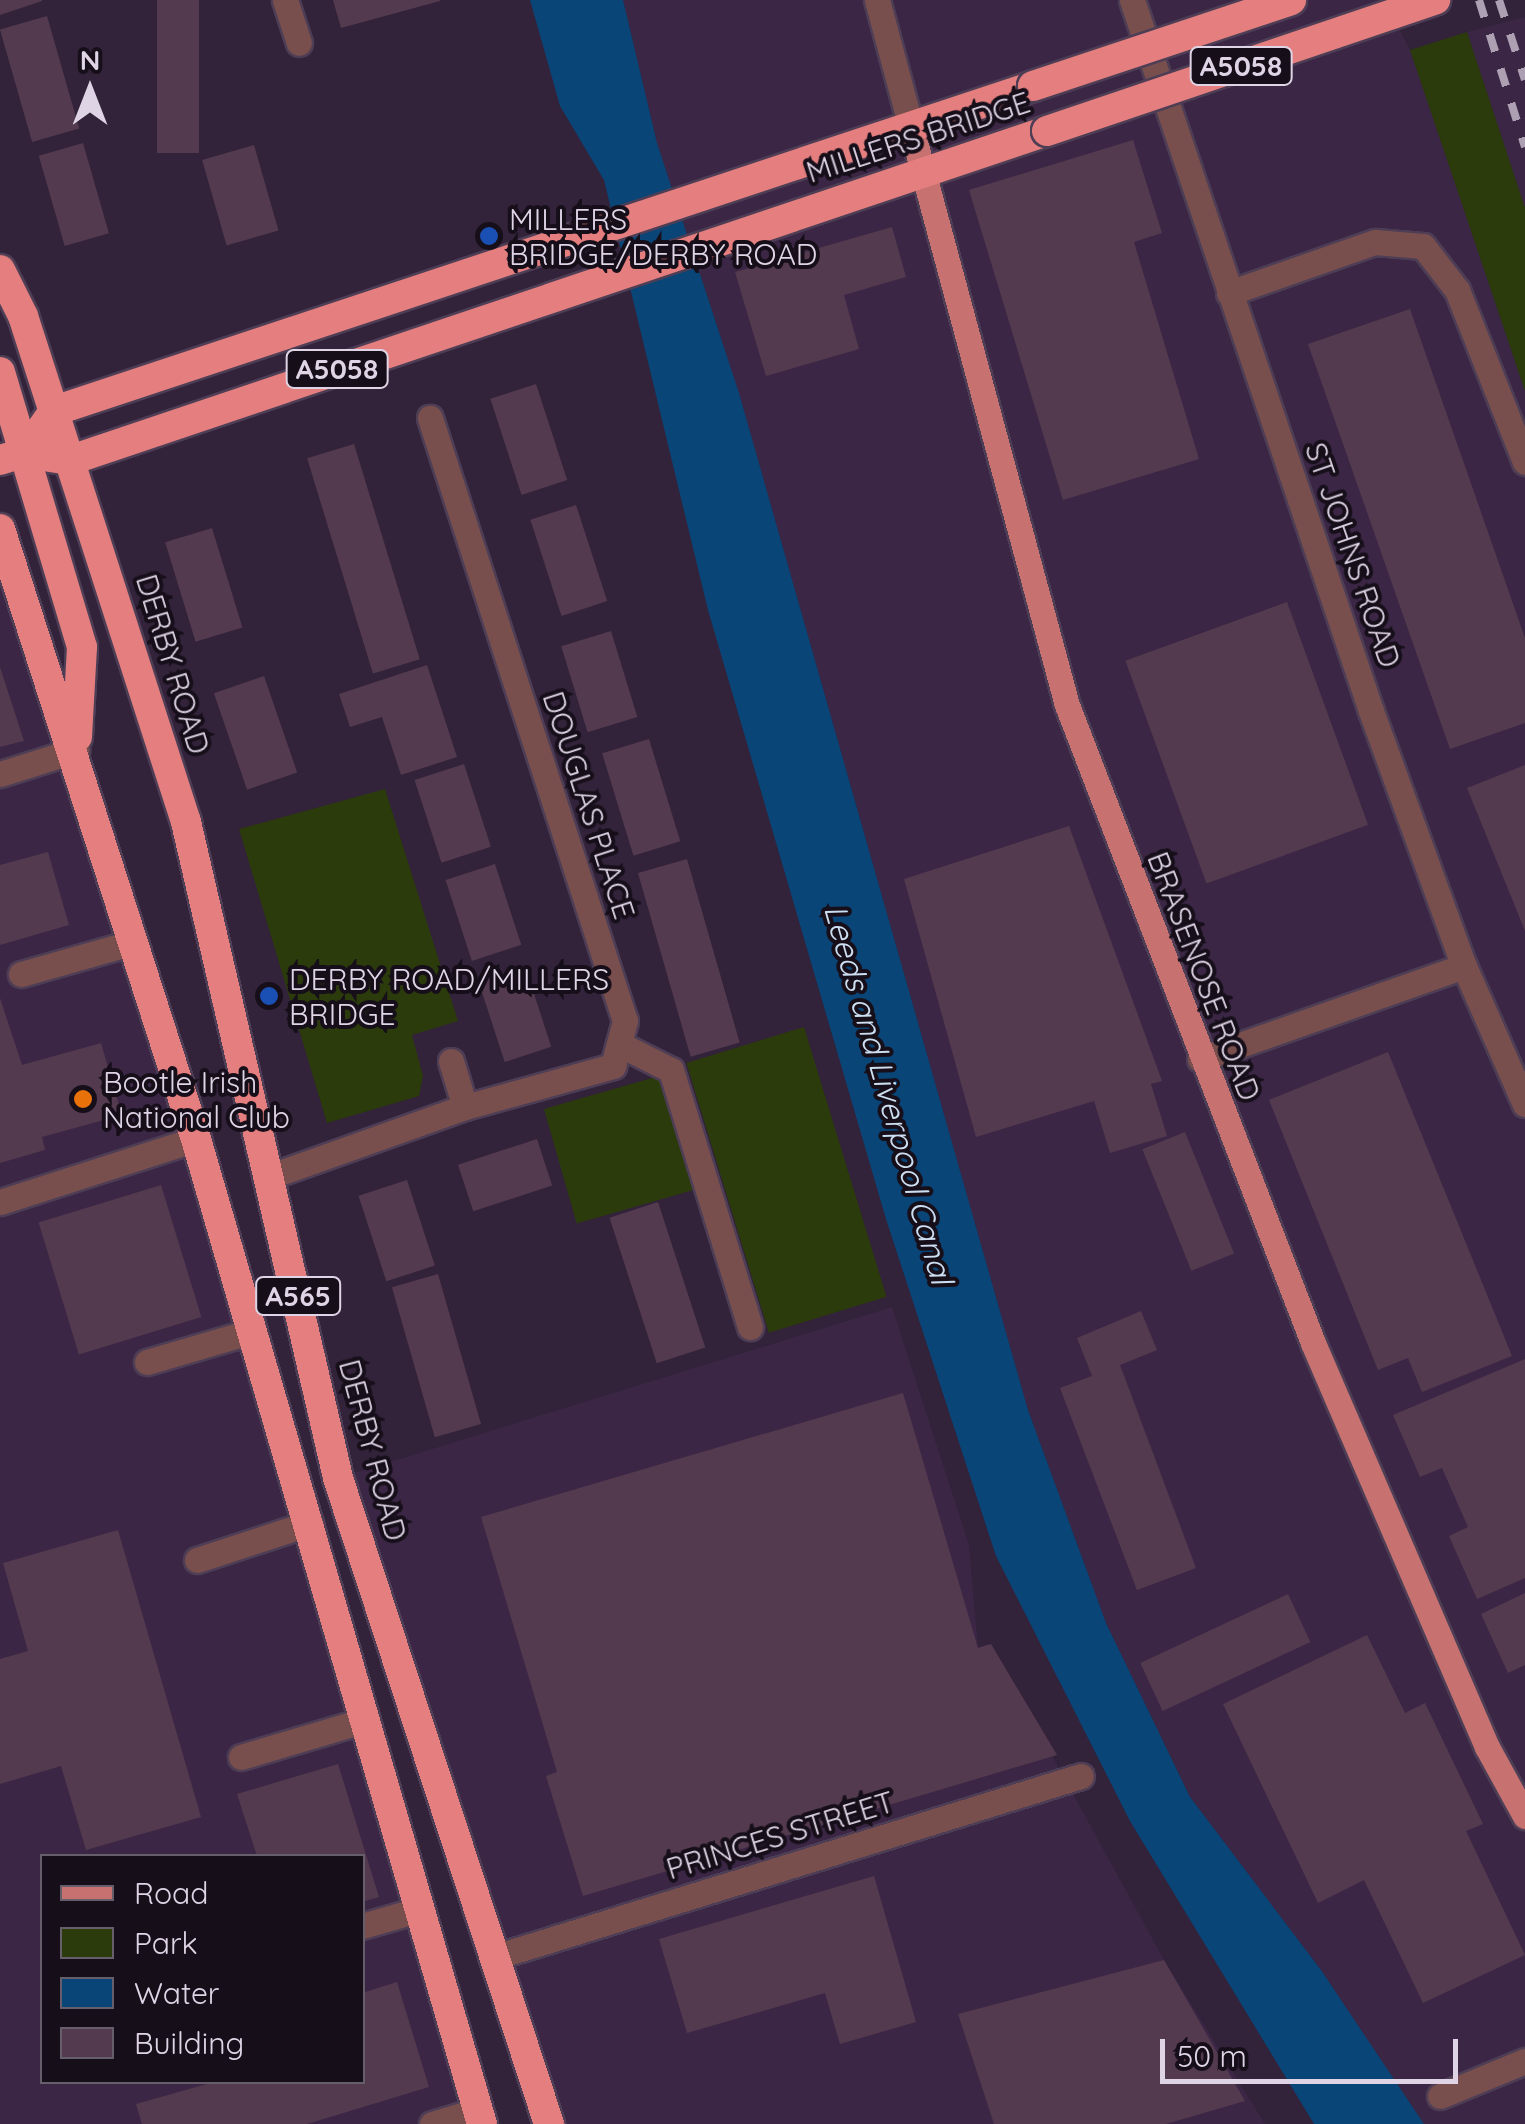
<!DOCTYPE html>
<html>
<head>
<meta charset="utf-8">
<style>
  body { margin:0 }
  #map { position:relative; width:1525px; height:2124px; overflow:hidden; background:#32223a; font-family:Quicksand,sans-serif }
  div>[style] { position:absolute }
  .built>* { inset:0; background:#3b2645 }
  .green>* { inset:0; background:#2c3b0c; transform-origin:0 0 }
  .water>* { inset:0; background:#0a4578 }
  .building>* { inset:0; background:#543a4f; transform-origin:0 0 }
  .roads { filter:drop-shadow(2px 0 #4e3e55) drop-shadow(-2px 0 #4e3e55) drop-shadow(0 2px #4e3e55) drop-shadow(0 -2px #4e3e55) }
  .minor>* { height:25px; margin:-12.5px; padding:0 12.5px; transform-origin:12.5px; border-radius:12.5px; background:#794f4e }
  .major>* { height:25px; margin:-12.5px; padding:0 12.5px; transform-origin:12.5px; border-radius:12.5px; background:#c77171 }
  .highway>* { height:30px; margin:-15px; padding:0 15px; transform-origin:15px; border-radius:15px; background:#e57e7e }
  .rail>* { height:8px; margin-top:-4px; transform-origin:0; background:repeating-linear-gradient(90deg,#ada0b3 0 18px,transparent 0 36px) }
  .bridges { filter:drop-shadow(2px 0 #4e3e55) drop-shadow(-2px 0 #4e3e55) drop-shadow(0 2px #4e3e55) drop-shadow(0 -2px #4e3e55) }
  .highway-bridge>* { height:30px; margin:-15px; padding:0 15px; transform-origin:15px; border-radius:15px; background:#e57e7e }
  .dots>* { width:28px; height:28px; translate:-50% -50%; box-sizing:border-box; border:5px solid #160f1a; border-radius:50% }
  span { translate:-50% -50%; white-space:nowrap; text-align:center; line-height:1.15; -webkit-text-stroke:8px #160f1a; paint-order:stroke }
  .shield-label span { padding:2px 8px; background:#160f1a; border:2px solid; border-radius:8px; -webkit-text-stroke-width:0 }
  .shield-label { font-size:28px; color:#dfd4e5; font-weight:700 }
  .street-label { font-size:30px; color:#dfd4e5 }
  .poi-label { font-size:30px; color:#dfd4e5 }
  .left { translate:0 -50%; text-align:left }
  .water-label { font-size:32px; color:#cddef1; font-style:italic }
  .legend { position:absolute; left:40px; top:1854px; width:325px; height:230px; box-sizing:border-box; background:#160f1a; border:2px solid #665e6b; margin:0; padding:12px 18px; list-style:none; font-size:30px; color:#dfd4e5 }
  .legend li { display:flex; align-items:center; gap:20px; height:50px }
  .legend b { width:50px; border:2px solid #665e6b }
  .north { position:absolute; left:40px; top:40px; width:100px; height:100px; -webkit-text-stroke:8px #160f1a; paint-order:stroke; rotate:0deg; font-size:28px; font-weight:700; line-height:40px; text-align:center; color:#dfd4e5 }
  .north::after { content:''; display:block; margin:auto; width:35px; height:45px; background:#dfd4e5; clip-path:polygon(50% 0,100% 100%,50% 72%,0 100%) }
  .scale { position:absolute; left:1160px; top:2039px; width:298px; height:45px; box-sizing:border-box; border:5px solid #dfd4e5; border-top:0; padding-left:12px; font-size:30px; line-height:35px; white-space:nowrap; color:#dfd4e5; -webkit-text-stroke:8px #160f1a; paint-order:stroke }
</style>
</head>
<body>
<div id="map">
  <div class="built">
    <i style="clip-path:polygon(623px 0,1384px 0,1410px 50px,1525px 391px,1525px 2124px,1424px 2124px,1321px 1970px,1190px 1797px,1106px 1623px,1028px 1410px,739px 393px,657px 143px)"></i>
    <i style="clip-path:polygon(1525px 17px,1525px 208px,1467px 32px)"></i>
    <i style="clip-path:polygon(evenodd,0 529px,482px 2124px,0 2124px,0 529px,42px 1856px,362px 1856px,362px 2082px,42px 2082px,42px 1856px)"></i>
    <i style="clip-path:polygon(892px 1307px,969px 1545px,978px 1647px,991px 1644px,1164px 1960px,1265px 2124px,549px 2124px,338px 1478px)"></i>
  </div>
  <div class="green">
    <i style="clip-path:polygon(1467px 32px,1525px 208px,1525px 391px,1410px 50px)"></i>
    <i style="clip-path:polygon(385px 789px,458px 1021px,412px 1035px,423px 1076px,419px 1096px,327px 1123px,239px 829px)"></i>
    <i style="left:804px;top:1027px;width:282px;height:123px;rotate:73deg"></i>
    <i style="left:666px;top:1074px;width:119px;height:127px;rotate:74deg"></i>
  </div>
  <div class="water">
    <i style="clip-path:polygon(530px 0,623px 0,657px 143px,739px 393px,1028px 1410px,1106px 1623px,1190px 1797px,1321px 1970px,1424px 2124px,1314px 2124px,1130px 1821px,996px 1556px,886px 1219px,708px 610px,604px 180px,560px 106px)"></i>
  </div>
  <div class="building">
    <i style="clip-path:polygon(0 0,42px 0,42px 1px,0 15px)"></i>
    <i style="left:157px;top:0;width:42px;height:153px"></i>
    <i style="clip-path:polygon(333px 0,440px 0,440px 1px,341px 28px)"></i>
    <i style="left:47px;top:16px;width:117px;height:49px;rotate:74deg"></i>
    <i style="clip-path:polygon(1133px 140px,1162px 233px,1134px 242px,1199px 459px,1063px 500px,969px 190px)"></i>
    <i style="left:83px;top:143px;width:94px;height:46px;rotate:74deg"></i>
    <i style="left:254px;top:145px;width:89px;height:54px;rotate:74deg"></i>
    <i style="clip-path:polygon(892px 227px,906px 277px,844px 295px,859px 349px,766px 376px,735px 272px)"></i>
    <i style="clip-path:polygon(1410px 309px,1525px 638px,1525px 723px,1450px 749px,1308px 344px)"></i>
    <i style="left:536px;top:384px;width:101px;height:48px;rotate:72deg"></i>
    <i style="left:354px;top:444px;width:225px;height:49px;rotate:73deg"></i>
    <i style="left:576px;top:505px;width:101px;height:48px;rotate:72deg"></i>
    <i style="left:212px;top:528px;width:104px;height:49px;rotate:73deg"></i>
    <i style="left:1287px;top:602px;width:237px;height:172px;rotate:70deg"></i>
    <i style="left:611px;top:631px;width:90px;height:52px;rotate:73deg"></i>
    <i style="clip-path:polygon(427px 665px,457px 757px,401px 775px,382px 717px,350px 727px,339px 694px)"></i>
    <i style="clip-path:polygon(0 667px,24px 741px,0 747px)"></i>
    <i style="left:264px;top:676px;width:102px;height:53px;rotate:71deg"></i>
    <i style="left:649px;top:739px;width:107px;height:49px;rotate:73deg"></i>
    <i style="left:464px;top:764px;width:87px;height:52px;rotate:72deg"></i>
    <i style="clip-path:polygon(1525px 765px,1525px 931px,1467px 788px)"></i>
    <i style="clip-path:polygon(1069px 826px,1162px 1081px,1151px 1084px,1167px 1136px,1110px 1153px,1094px 1101px,976px 1137px,904px 879px)"></i>
    <i style="clip-path:polygon(48px 852px,69px 925px,0 945px,0 865px)"></i>
    <i style="left:687px;top:859px;width:191px;height:51px;rotate:74deg"></i>
    <i style="left:495px;top:864px;width:85px;height:52px;rotate:72deg"></i>
    <i style="left:525px;top:966px;width:85px;height:49px;rotate:72deg"></i>
    <i style="clip-path:polygon(0 998px,22px 1065px,101px 1043px,122px 1115px,42px 1137px,45px 1150px,0 1163px)"></i>
    <i style="clip-path:polygon(1388px 1052px,1512px 1356px,1422px 1392px,1408px 1358px,1378px 1370px,1269px 1100px)"></i>
    <i style="left:1185px;top:1132px;width:131px;height:46px;rotate:68deg"></i>
    <i style="left:537px;top:1139px;width:49px;height:83px;rotate:72deg"></i>
    <i style="left:407px;top:1180px;width:90px;height:51px;rotate:72deg"></i>
    <i style="left:161px;top:1185px;width:138px;height:128px;rotate:73deg"></i>
    <i style="left:658px;top:1202px;width:153px;height:51px;rotate:72deg"></i>
    <i style="left:438px;top:1274px;width:156px;height:48px;rotate:74deg"></i>
    <i style="clip-path:polygon(1141px 1311px,1157px 1350px,1120px 1365px,1196px 1568px,1137px 1590px,1060px 1388px,1092px 1376px,1077px 1338px)"></i>
    <i style="clip-path:polygon(1525px 1359px,1525px 1578px,1477px 1599px,1449px 1536px,1468px 1527px,1442px 1468px,1420px 1477px,1393px 1415px)"></i>
    <i style="clip-path:polygon(903px 1393px,978px 1648px,991px 1644px,1057px 1755px,583px 1896px,546px 1776px,557px 1772px,481px 1517px)"></i>
    <i style="clip-path:polygon(118px 1530px,201px 1817px,86px 1850px,61px 1766px,0 1784px,0 1659px,28px 1651px,3px 1563px)"></i>
    <i style="clip-path:polygon(1525px 1593px,1525px 1665px,1508px 1673px,1481px 1614px)"></i>
    <i style="left:1288px;top:1594px;width:53px;height:163px;rotate:65deg"></i>
    <i style="clip-path:polygon(1367px 1635px,1405px 1713px,1425px 1703px,1483px 1824px,1466px 1831px,1525px 1955px,1423px 2003px,1364px 1880px,1318px 1903px,1223px 1704px)"></i>
    <i style="clip-path:polygon(338px 1764px,379px 1897px,362px 1902px,362px 1856px,257px 1856px,237px 1794px)"></i>
    <i style="clip-path:polygon(874px 1876px,916px 2022px,840px 2044px,825px 1993px,687px 2033px,659px 1939px)"></i>
    <i style="clip-path:polygon(1164px 1960px,1245px 2101px,1166px 2124px,994px 2124px,958px 2014px)"></i>
    <i style="clip-path:polygon(397px 1982px,429px 2087px,307px 2124px,142px 2124px,136px 2104px,214px 2082px,362px 2082px,362px 1993px)"></i>
  </div>
  <div class="roads">
    <div class="minor">
      <i style="left:285px;top:0;width:45px;rotate:72deg"></i>
      <i style="left:877px;top:0;width:131px;rotate:75deg"></i>
      <i style="left:1132px;top:0;width:750px;rotate:71.42deg"></i>
      <i style="left:1371px;top:711px;width:271px;rotate:70deg"></i>
      <i style="left:1464px;top:966px;width:151px;rotate:66.2deg"></i>
      <i style="left:1229px;top:293px;width:155px;rotate:-19.3deg"></i>
      <i style="left:1375px;top:242px;width:48px;rotate:4.8deg"></i>
      <i style="left:1423px;top:246px;width:56px;rotate:52.3deg"></i>
      <i style="left:1457px;top:290px;width:185px;rotate:68.4deg"></i>
      <i style="left:0;top:774px;width:80px;rotate:-17.5deg"></i>
      <i style="left:21px;top:974px;width:117px;rotate:-15.8deg"></i>
      <i style="left:619px;top:1044px;width:58px;rotate:26.6deg"></i>
      <i style="left:671px;top:1070px;width:269px;rotate:72.9deg"></i>
      <i style="left:1200px;top:1059px;width:280px;rotate:-19.4deg"></i>
      <i style="left:451px;top:1061px;width:48px;rotate:73.1deg"></i>
      <i style="left:271px;top:1176px;width:206px;rotate:-19.6deg"></i>
      <i style="left:465px;top:1107px;width:154px;rotate:-15.5deg"></i>
      <i style="left:613px;top:1066px;width:47px;rotate:-75.1deg"></i>
      <i style="left:625px;top:1021px;width:634px;rotate:-107.92deg"></i>
      <i style="left:0;top:1202px;width:206px;rotate:-17.8deg"></i>
      <i style="left:147px;top:1362px;width:110px;rotate:-16.3deg"></i>
      <i style="left:197px;top:1560px;width:119px;rotate:-18.1deg"></i>
      <i style="left:241px;top:1757px;width:126px;rotate:-16.6deg"></i>
      <i style="left:362px;top:1926px;width:61px;rotate:-16.1deg"></i>
      <i style="left:498px;top:1956px;width:610px;rotate:-17.16deg"></i>
      <i style="left:1440px;top:2096px;width:92px;rotate:-22.4deg"></i>
      <i style="left:432px;top:2124px;width:48px;rotate:-16.9deg"></i>
    </div>
    <div class="major">
      <i style="left:911px;top:127px;width:599px;rotate:74.9deg"></i>
      <i style="left:1067px;top:705px;width:684px;rotate:68.91deg"></i>
      <i style="left:1313px;top:1343px;width:440px;rotate:66.7deg"></i>
      <i style="left:1487px;top:1747px;width:79px;rotate:61.2deg"></i>
    </div>
    <div class="highway">
      <i style="left:0;top:270px;width:51px;rotate:63.4deg"></i>
      <i style="left:23px;top:316px;width:532px;rotate:72.14deg"></i>
      <i style="left:186px;top:822px;width:673px;rotate:76.95deg"></i>
      <i style="left:338px;top:1478px;width:680px;rotate:71.91deg"></i>
      <i style="left:0;top:372px;width:287px;rotate:73.4deg"></i>
      <i style="left:82px;top:647px;width:90px;rotate:93.2deg"></i>
      <i style="left:42px;top:428px;width:21px;rotate:-55deg"></i>
      <i style="left:54px;top:411px;width:1032px;rotate:-18.36deg"></i>
      <i style="left:0;top:460px;width:24px;rotate:-17deg"></i>
      <i style="left:23px;top:453px;width:49px;rotate:8.3deg"></i>
      <i style="left:71px;top:460px;width:1030px;rotate:-18.63deg"></i>
      <i style="left:0;top:529px;width:641px;rotate:72.19deg"></i>
      <i style="left:196px;top:1139px;width:1026px;rotate:73.81deg"></i>
    </div>
  </div>
  <div class="rail">
    <i style="left:1479px;top:0;width:154px;rotate:72.6deg"></i>
    <i style="left:1499px;top:0;width:84px;rotate:72deg"></i>
  </div>
  <div class="bridges">
    <div class="highway-bridge">
      <i style="left:1033px;top:86px;width:272px;rotate:-18.4deg"></i>
      <i style="left:1047px;top:131px;width:410px;rotate:-18.7deg"></i>
    </div>
  </div>
  <div class="dots">
    <i style="left:489px;top:236px;background:#1a4fb4"></i>
    <i style="left:269px;top:996px;background:#1a4fb4"></i>
    <i style="left:83px;top:1099px;background:#e8710a"></i>
  </div>
  <div class="shield-label">
    <span style="left:1241px;top:66px">A5058</span>
    <span style="left:337px;top:369px">A5058</span>
    <span style="left:298px;top:1296px">A565</span>
  </div>
  <div class="street-label">
    <span style="left:918px;top:137px;rotate:-18deg">MILLERS BRIDGE</span>
    <span style="left:1353px;top:555px;rotate:71deg">ST JOHNS ROAD</span>
    <span style="left:173px;top:664px;rotate:73deg">DERBY ROAD</span>
    <span style="left:589px;top:805px;rotate:72deg">DOUGLAS PLACE</span>
    <span style="left:1204px;top:976px;rotate:69deg">BRASENOSE ROAD</span>
    <span style="left:373px;top:1450px;rotate:75deg">DERBY ROAD</span>
    <span style="left:780px;top:1835px;rotate:-17deg">PRINCES STREET</span>
  </div>
  <div class="poi-label">
    <span class="left" style="left:509px;top:236px">MILLERS<br>BRIDGE/DERBY ROAD</span>
    <span class="left" style="left:289px;top:996px">DERBY ROAD/MILLERS<br>BRIDGE</span>
    <span class="left" style="left:103px;top:1099px">Bootle Irish<br>National Club</span>
  </div>
  <div class="water-label">
    <span style="left:889px;top:1094px;rotate:74deg">Leeds and Liverpool Canal</span>
  </div>
  <ul class="legend">
  <li><b style="height:12px;background:#c77171"></b>Road</li>
  <li><b style="height:28px;background:#2c3b0c"></b>Park</li>
  <li><b style="height:28px;background:#0a4578"></b>Water</li>
  <li><b style="height:28px;background:#543a4f"></b>Building</li>
  </ul>
  <div class="north">N</div>
  <div class="scale">50 m</div>
</div>
</body>
</html>
